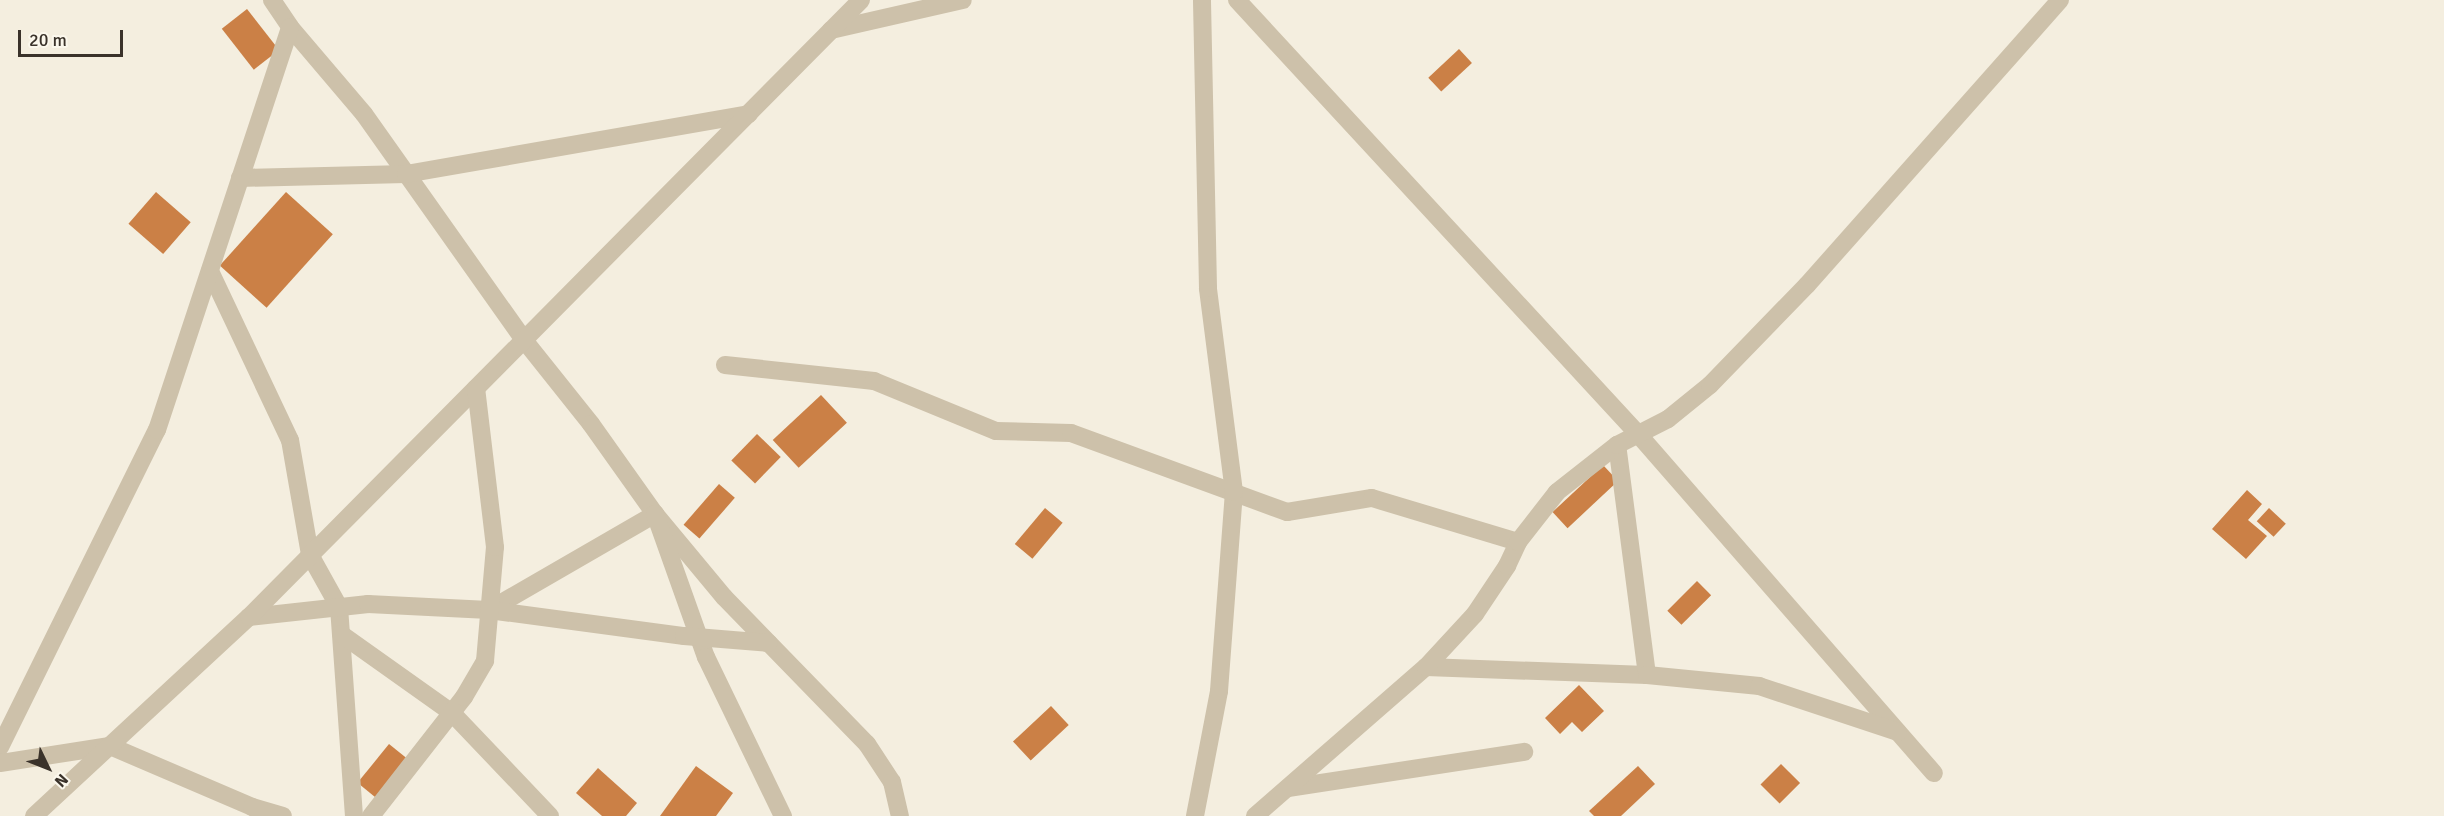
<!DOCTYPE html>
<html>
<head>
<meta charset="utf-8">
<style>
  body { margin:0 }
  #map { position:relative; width:2444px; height:816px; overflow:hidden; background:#f4eedf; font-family:Signika,sans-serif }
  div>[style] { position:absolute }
  .building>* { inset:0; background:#cb8046; transform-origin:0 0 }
  .street>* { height:18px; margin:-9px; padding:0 9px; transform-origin:9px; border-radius:9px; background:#cdc1aa }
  span { translate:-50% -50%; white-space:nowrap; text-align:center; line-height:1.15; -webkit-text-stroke:4.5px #fbf7ec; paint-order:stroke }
  .north { position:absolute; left:18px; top:738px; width:60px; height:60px; -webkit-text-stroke:4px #fbf7ec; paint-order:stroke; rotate:133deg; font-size:16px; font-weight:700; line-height:24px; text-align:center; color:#3a322a }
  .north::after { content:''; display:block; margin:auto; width:21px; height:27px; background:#3a322a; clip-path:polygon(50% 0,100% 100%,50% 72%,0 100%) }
  .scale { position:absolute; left:18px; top:30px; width:105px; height:27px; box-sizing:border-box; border:3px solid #3a322a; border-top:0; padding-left:8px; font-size:18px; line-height:21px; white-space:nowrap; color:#3a322a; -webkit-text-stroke:4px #fbf7ec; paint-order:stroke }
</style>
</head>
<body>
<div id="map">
  <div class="building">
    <i style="left:247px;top:9px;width:52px;height:32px;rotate:52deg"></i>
    <i style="left:1459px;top:49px;width:19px;height:42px;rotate:47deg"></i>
    <i style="left:156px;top:192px;width:46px;height:42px;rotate:41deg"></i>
    <i style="left:286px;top:192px;width:63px;height:99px;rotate:42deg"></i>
    <i style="left:821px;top:395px;width:38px;height:66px;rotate:47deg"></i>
    <i style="left:757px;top:434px;width:33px;height:37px;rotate:44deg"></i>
    <i style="left:1603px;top:465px;width:22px;height:69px;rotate:47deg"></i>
    <i style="left:719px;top:484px;width:21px;height:54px;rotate:41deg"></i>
    <i style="clip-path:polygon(2247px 490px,2262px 504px,2248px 520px,2267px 536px,2246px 559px,2212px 529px)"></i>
    <i style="left:1045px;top:508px;width:23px;height:47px;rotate:40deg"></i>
    <i style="left:2269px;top:508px;width:23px;height:18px;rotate:43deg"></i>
    <i style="left:1697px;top:581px;width:20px;height:42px;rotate:45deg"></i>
    <i style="clip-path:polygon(1579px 685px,1604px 711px,1582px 732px,1572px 722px,1560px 734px,1545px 718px)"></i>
    <i style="left:1051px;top:706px;width:26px;height:52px;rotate:47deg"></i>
    <i style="left:389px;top:744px;width:26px;height:50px;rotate:39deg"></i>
    <i style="left:1781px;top:764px;width:27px;height:29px;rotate:45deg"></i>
    <i style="clip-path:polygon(696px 766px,733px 793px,716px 816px,660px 816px)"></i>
    <i style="clip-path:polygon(1638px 766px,1655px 784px,1621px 816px,1594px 816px,1589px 811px)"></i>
    <i style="clip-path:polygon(598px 768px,637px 803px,626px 816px,602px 816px,576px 793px)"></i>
  </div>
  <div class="street">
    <i style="left:272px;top:0;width:32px;rotate:56deg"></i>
    <i style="left:290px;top:27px;width:114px;rotate:49.6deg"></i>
    <i style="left:364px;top:114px;width:277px;rotate:54.7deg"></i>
    <i style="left:524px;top:340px;width:107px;rotate:51.4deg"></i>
    <i style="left:591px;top:424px;width:110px;rotate:54.6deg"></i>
    <i style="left:655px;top:514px;width:108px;rotate:50.3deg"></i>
    <i style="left:724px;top:597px;width:205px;rotate:45.8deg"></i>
    <i style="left:867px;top:744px;width:45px;rotate:56.7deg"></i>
    <i style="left:892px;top:782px;width:35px;rotate:77deg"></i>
    <i style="left:1237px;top:0;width:591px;rotate:47.26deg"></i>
    <i style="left:1638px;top:434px;width:450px;rotate:48.9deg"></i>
    <i style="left:831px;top:30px;width:135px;rotate:-12.8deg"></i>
    <i style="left:240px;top:178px;width:166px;rotate:-1.4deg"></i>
    <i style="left:406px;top:174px;width:348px;rotate:-9.9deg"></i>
    <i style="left:210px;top:271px;width:187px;rotate:64.7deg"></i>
    <i style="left:290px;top:440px;width:117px;rotate:80.1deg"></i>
    <i style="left:310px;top:555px;width:60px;rotate:60.9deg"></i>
    <i style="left:339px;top:607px;width:210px;rotate:85.9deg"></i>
    <i style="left:725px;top:365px;width:150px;rotate:6.1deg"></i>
    <i style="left:874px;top:381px;width:132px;rotate:22.3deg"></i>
    <i style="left:996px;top:431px;width:75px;rotate:1.5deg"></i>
    <i style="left:1071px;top:433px;width:230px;rotate:20.1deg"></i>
    <i style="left:1287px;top:512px;width:86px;rotate:-9.4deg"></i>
    <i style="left:1372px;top:498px;width:152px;rotate:16.8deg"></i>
    <i style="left:489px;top:610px;width:192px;rotate:-30deg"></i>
    <i style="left:655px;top:514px;width:152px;rotate:70.4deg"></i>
    <i style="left:706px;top:657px;width:177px;rotate:64.2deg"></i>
    <i style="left:249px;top:617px;width:120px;rotate:-6.2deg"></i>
    <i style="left:368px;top:604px;width:121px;rotate:2.8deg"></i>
    <i style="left:489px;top:610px;width:197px;rotate:7.6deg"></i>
    <i style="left:684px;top:636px;width:85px;rotate:4.7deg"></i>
    <i style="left:341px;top:634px;width:136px;rotate:35.4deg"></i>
    <i style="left:452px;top:713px;width:142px;rotate:46.4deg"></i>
    <i style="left:1426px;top:667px;width:221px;rotate:2.1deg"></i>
    <i style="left:1647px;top:675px;width:232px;rotate:-97.4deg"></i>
    <i style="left:1647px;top:675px;width:113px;rotate:5.6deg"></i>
    <i style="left:1759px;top:686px;width:146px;rotate:18.3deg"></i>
    <i style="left:0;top:747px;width:354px;rotate:-63.7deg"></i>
    <i style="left:157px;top:430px;width:424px;rotate:-71.7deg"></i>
    <i style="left:0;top:763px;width:111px;rotate:-8.8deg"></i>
    <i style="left:110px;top:746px;width:155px;rotate:23.2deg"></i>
    <i style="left:252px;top:807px;width:32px;rotate:16deg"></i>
    <i style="left:1288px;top:788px;width:239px;rotate:-8.7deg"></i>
    <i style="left:34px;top:816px;width:293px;rotate:-42.8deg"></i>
    <i style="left:249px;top:617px;width:869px;rotate:-45.23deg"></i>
    <i style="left:371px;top:816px;width:151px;rotate:-52deg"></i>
    <i style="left:464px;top:697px;width:42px;rotate:-59.7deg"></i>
    <i style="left:485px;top:661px;width:114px;rotate:-85deg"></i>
    <i style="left:495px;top:547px;width:160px;rotate:-96.8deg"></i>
    <i style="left:1195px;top:816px;width:127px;rotate:-79.1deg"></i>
    <i style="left:1219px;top:691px;width:200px;rotate:-85.7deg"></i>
    <i style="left:1234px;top:492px;width:206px;rotate:-97.3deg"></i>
    <i style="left:1208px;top:288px;width:288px;rotate:-91.2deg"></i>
    <i style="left:1255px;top:816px;width:227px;rotate:-41.1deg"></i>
    <i style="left:1426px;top:667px;width:72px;rotate:-47.2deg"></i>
    <i style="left:1475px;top:614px;width:58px;rotate:-56.3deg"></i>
    <i style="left:1507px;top:566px;width:26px;rotate:-65deg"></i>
    <i style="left:1518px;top:542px;width:63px;rotate:-52deg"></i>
    <i style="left:1557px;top:492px;width:76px;rotate:-38.1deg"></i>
    <i style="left:1617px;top:445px;width:57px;rotate:-27deg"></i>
    <i style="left:1668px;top:419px;width:54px;rotate:-39deg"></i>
    <i style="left:1710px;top:385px;width:139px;rotate:-45.9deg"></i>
    <i style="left:1807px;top:285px;width:381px;rotate:-48.4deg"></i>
  </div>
  <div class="north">N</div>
  <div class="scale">20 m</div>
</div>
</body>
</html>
